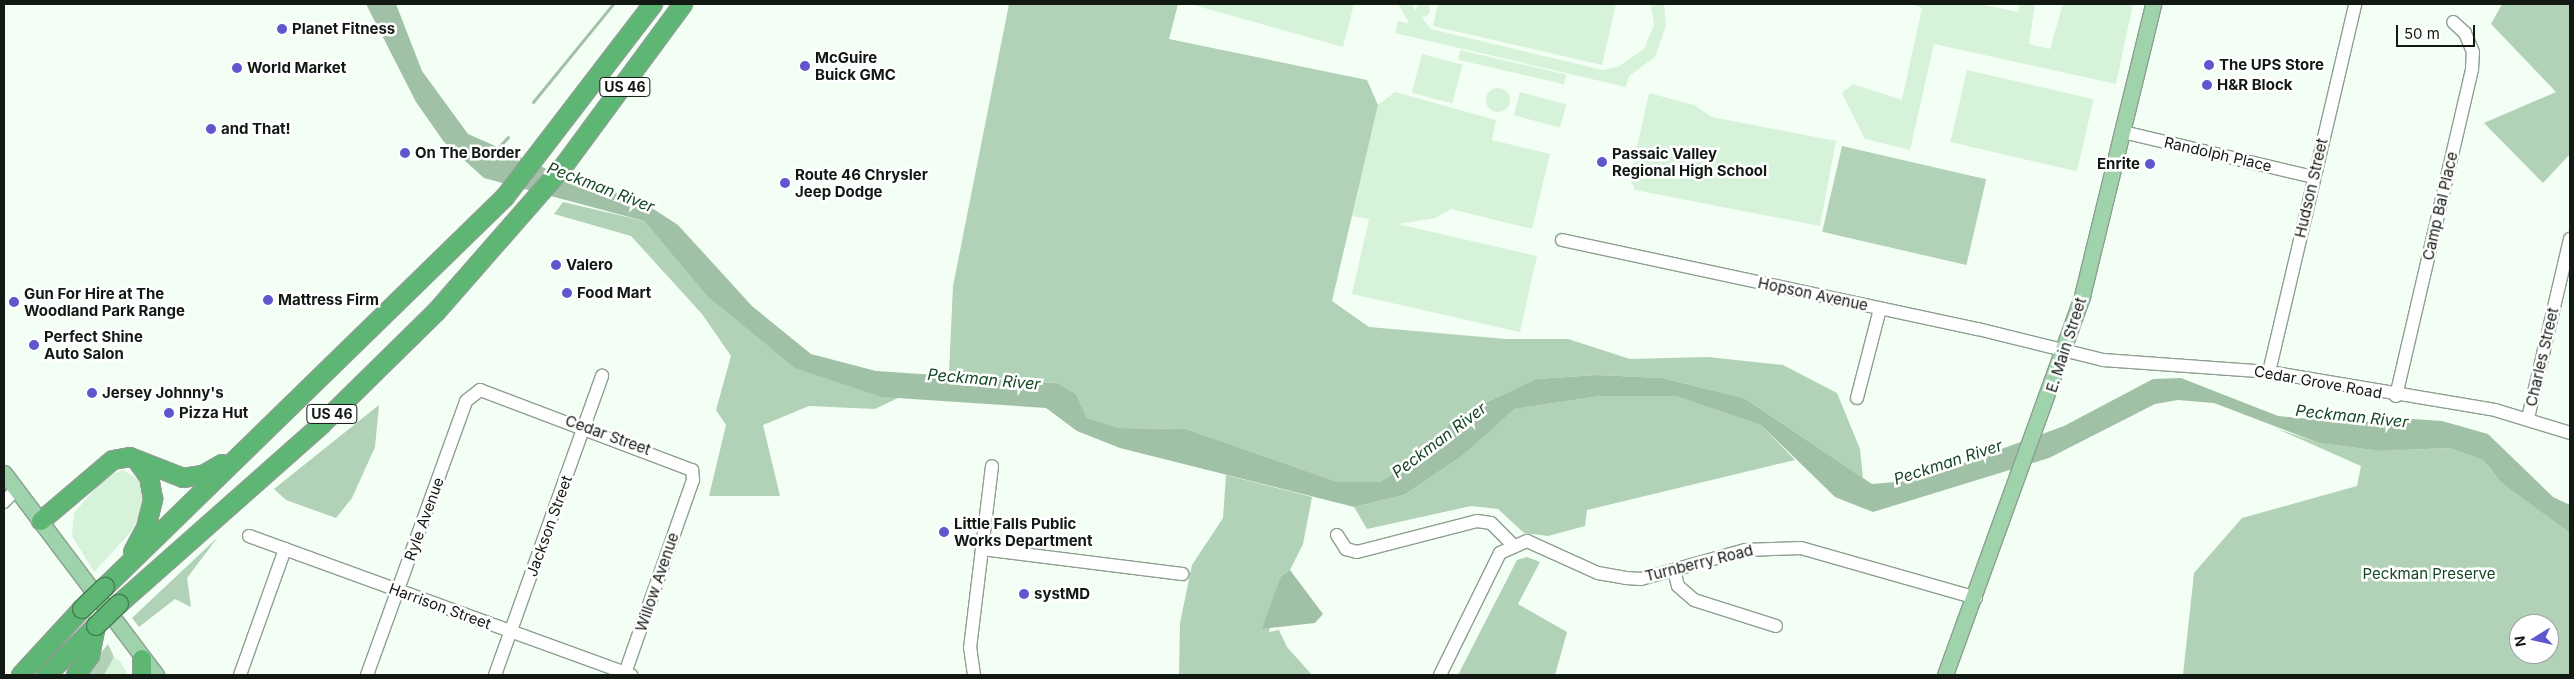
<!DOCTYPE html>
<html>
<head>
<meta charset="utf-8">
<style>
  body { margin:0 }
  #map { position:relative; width:2574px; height:679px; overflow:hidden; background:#f3fef5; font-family:Inter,sans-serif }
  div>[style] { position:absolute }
  .green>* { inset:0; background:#d6f3da; transform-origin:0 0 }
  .round { border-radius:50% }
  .forest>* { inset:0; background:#b1d2b7; transform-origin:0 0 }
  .water>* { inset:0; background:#a1c1a6 }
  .stream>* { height:3px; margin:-1.5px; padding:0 1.5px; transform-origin:1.5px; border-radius:1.5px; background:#a1c1a6 }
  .roads { filter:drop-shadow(1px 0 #8e9f91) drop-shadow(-1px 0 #8e9f91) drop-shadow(0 1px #8e9f91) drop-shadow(0 -1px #8e9f91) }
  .minor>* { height:12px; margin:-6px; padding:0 6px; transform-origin:6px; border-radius:6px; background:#fff }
  .major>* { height:15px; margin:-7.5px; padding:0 7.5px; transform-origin:7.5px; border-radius:7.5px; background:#9ed3ab }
  .highway>* { height:18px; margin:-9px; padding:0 9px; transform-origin:9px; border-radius:9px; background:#5db673 }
  .bridges { filter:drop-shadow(1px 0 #437f51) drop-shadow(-1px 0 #437f51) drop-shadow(0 1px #437f51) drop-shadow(0 -1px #437f51) }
  .highway-bridge>* { height:18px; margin:-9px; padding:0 9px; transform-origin:9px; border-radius:9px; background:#5db673 }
  .dots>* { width:14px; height:14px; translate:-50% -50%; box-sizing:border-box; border:2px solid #fff; border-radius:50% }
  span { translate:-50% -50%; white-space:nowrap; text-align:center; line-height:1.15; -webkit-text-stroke:5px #fff; paint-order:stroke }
  .shield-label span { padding:1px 4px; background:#fff; border:1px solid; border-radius:4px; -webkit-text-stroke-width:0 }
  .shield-label { font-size:14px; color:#121913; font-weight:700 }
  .poi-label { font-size:15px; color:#121913; font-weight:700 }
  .left { translate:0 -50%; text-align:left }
  .right { translate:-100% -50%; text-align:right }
  .street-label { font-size:15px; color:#121913 }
  .park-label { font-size:15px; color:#124622 }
  .water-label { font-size:16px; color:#134623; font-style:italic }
  .frame { position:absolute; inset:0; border:5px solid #121913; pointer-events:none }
  .north { position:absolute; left:2509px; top:614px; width:50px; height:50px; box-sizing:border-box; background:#fff; border:1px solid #a0a3a1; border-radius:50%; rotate:261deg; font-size:14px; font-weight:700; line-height:20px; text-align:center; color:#121913 }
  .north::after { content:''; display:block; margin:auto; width:18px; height:22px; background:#6056ce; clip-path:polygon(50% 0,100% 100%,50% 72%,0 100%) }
  .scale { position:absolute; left:2396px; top:25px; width:79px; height:22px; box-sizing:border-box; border:2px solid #121913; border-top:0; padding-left:6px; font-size:15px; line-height:18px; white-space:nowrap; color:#121913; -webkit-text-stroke:4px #fff; paint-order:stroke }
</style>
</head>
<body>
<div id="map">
  <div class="green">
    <i class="round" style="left:1416px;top:3px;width:14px;height:14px"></i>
    <i style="clip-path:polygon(1190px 4px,1354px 4px,1343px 47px)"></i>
    <i style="clip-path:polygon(1398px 4px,1411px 4px,1431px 29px,1603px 70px,1618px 67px,1644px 49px,1654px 25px,1651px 4px,1664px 4px,1666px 26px,1655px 57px,1629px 76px,1626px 87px,1395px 33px,1398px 21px,1409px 23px)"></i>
    <i style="clip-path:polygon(1438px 4px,1616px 4px,1602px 65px,1433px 26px)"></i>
    <i style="clip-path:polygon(1910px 4px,1979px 4px,2018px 12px,2020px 4px,2035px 4px,2029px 44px,2050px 49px,2063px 4px,2133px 4px,2116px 84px,1934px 44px,1910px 150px,1865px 139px,1842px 93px,1853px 84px,1902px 100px,1922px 8px)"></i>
    <i style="left:1460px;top:50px;width:109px;height:10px;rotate:13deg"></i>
    <i style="left:1422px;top:54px;width:42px;height:40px;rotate:15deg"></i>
    <i style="left:1967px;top:70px;width:130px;height:74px;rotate:13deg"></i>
    <i class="round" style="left:1486px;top:88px;width:24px;height:24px"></i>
    <i style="clip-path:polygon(1395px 92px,1496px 120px,1492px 140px,1550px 154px,1532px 229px,1451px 209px,1435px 218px,1398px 224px,1537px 256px,1520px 332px,1352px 294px,1369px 219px,1352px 216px,1378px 105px)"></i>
    <i style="left:1520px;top:92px;width:48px;height:24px;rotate:15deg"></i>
    <i style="clip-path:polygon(1649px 93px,1694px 105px,1712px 117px,1836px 141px,1820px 226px,1635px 190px,1630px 179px)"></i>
    <i style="clip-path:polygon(123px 470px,142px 481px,144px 508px,130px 533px,94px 572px,72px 536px,74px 513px,105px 477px)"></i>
    <i style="clip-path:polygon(114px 657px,120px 661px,128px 675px,104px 675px)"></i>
  </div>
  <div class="forest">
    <i style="clip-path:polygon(1009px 4px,1178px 4px,1169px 39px,1367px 80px,1378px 105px,1332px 301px,1369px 327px,1506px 339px,1568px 339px,1630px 359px,1708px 357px,1783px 365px,1837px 393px,1860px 449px,1863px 478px,1744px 398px,1662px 378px,1597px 375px,1536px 379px,1453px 418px,1430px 449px,1380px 482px,1338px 482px,1186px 429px,1119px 428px,1087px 418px,1076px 394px,1057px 383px,949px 373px,953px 286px)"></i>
    <i style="clip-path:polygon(2502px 4px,2570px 4px,2570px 154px,2543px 183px,2484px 123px,2556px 92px,2491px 24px)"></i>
    <i style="left:1842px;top:146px;width:148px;height:88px;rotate:13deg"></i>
    <i style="clip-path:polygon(563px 202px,644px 221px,705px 294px,870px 393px,898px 398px,875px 409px,809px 406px,763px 425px,780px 496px,709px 496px,726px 425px,716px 410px,731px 356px,702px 314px,631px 236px,554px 214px)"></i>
    <i style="clip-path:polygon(1601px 396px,1675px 396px,1761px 425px,1795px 460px,1587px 510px,1585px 526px,1548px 536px,1524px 533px,1498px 509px,1471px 506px,1367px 529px,1354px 507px,1404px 495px,1462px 456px,1513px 409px)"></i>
    <i style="clip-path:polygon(379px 405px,375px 447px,352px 498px,336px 518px,286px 500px,274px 489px)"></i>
    <i style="clip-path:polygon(evenodd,2275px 428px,2319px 443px,2380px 451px,2449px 448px,2483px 460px,2495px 475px,2570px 533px,2570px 675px,2183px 675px,2194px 573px,2242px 518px,2357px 486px,2361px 466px,2275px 428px,2519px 624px,2549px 624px,2549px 654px,2519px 654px,2519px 624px)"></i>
    <i style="clip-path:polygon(1226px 475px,1312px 497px,1303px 544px,1290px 570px,1281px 576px,1269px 632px,1279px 630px,1287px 647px,1312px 675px,1179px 675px,1180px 623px,1192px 565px,1223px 518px)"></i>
    <i style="clip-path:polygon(218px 537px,187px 578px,191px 607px,175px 599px,139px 627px,132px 618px)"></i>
    <i style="clip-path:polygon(1527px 557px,1540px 562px,1518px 604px,1567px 632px,1555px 675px,1458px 675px,1517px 560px)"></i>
    <i style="clip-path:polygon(108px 644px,114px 657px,104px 675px,83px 675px)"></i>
  </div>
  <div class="water">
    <i style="clip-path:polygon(366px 4px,396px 4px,422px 71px,468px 134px,581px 184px,638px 199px,678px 225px,752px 306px,811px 354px,876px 371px,1057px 383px,1076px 394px,1087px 418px,1119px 428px,1186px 429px,1338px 482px,1380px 482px,1430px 449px,1453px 418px,1536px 379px,1597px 375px,1662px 378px,1744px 398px,1872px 484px,1918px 480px,2064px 426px,2153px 379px,2181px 378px,2278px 416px,2355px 423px,2398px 418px,2442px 421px,2488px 434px,2553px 497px,2570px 505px,2570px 533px,2501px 482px,2483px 460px,2449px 448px,2380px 451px,2319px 443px,2214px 403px,2178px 400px,2155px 404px,2049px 458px,1873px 512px,1835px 497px,1761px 425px,1675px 396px,1601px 396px,1514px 409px,1462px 456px,1404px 495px,1354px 507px,1120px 448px,1077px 431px,1046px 408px,882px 397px,795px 368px,705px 294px,644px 221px,484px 178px,444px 142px,416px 102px)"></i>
    <i style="clip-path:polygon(1290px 570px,1323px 614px,1315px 623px,1262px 629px,1281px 576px)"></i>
  </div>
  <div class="stream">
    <i style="left:533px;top:102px;width:127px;rotate:-50.8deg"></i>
    <i style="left:495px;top:151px;width:19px;rotate:-47deg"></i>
  </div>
  <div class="roads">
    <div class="minor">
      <i style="left:2123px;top:132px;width:196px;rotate:13.3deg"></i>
      <i style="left:1562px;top:240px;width:425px;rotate:12.1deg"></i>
      <i style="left:1978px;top:329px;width:129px;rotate:13.9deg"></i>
      <i style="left:2103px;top:360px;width:166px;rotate:4.1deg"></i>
      <i style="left:2269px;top:372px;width:229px;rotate:9.5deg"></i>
      <i style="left:2495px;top:410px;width:78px;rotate:17deg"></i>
      <i style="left:2269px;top:372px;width:378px;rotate:-76.8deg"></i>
      <i style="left:2396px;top:396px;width:336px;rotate:-76.9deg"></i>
      <i style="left:2472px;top:69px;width:17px;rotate:-87deg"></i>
      <i style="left:2473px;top:52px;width:21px;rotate:-113deg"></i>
      <i style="left:2465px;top:33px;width:16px;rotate:-137deg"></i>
      <i style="left:1857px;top:398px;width:92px;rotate:-75.5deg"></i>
      <i style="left:2528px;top:418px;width:184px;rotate:-76.8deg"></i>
      <i style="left:4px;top:502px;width:18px;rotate:-47deg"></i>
      <i style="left:1337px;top:535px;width:17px;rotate:57deg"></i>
      <i style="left:1346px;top:549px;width:11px;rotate:15deg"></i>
      <i style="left:1357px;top:552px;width:124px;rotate:-14.5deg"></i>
      <i style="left:1477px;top:521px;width:14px;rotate:8deg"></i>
      <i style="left:1491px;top:523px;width:31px;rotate:45deg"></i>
      <i style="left:249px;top:536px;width:407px;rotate:20deg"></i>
      <i style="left:982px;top:549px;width:202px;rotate:7.1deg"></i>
      <i style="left:1674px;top:570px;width:16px;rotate:76deg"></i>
      <i style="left:1678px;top:586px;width:21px;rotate:41deg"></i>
      <i style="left:1694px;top:600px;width:86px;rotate:17.6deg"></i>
      <i style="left:240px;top:675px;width:134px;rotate:-70.3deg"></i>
      <i style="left:367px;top:675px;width:291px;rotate:-70.1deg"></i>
      <i style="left:466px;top:401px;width:18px;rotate:-38deg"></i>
      <i style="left:480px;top:390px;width:227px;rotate:20.7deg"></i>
      <i style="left:692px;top:470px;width:10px;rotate:84deg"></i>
      <i style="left:693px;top:480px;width:205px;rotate:109.4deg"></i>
      <i style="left:495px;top:675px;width:318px;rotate:-70.3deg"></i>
      <i style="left:974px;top:675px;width:27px;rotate:-98deg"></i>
      <i style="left:970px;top:648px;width:183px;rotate:-83.1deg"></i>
      <i style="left:1440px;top:675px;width:136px;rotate:-63.8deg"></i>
      <i style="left:1500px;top:553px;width:30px;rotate:-24deg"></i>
      <i style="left:1527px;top:541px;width:78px;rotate:24.3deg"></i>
      <i style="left:1598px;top:573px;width:28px;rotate:10deg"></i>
      <i style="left:1626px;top:578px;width:15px;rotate:4deg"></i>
      <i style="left:1641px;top:579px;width:108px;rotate:-15.6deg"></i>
      <i style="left:1745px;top:550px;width:56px;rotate:-2deg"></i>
      <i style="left:1801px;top:548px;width:182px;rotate:15.9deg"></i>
    </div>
    <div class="major">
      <i style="left:4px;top:473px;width:253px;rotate:53deg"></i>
      <i style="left:1945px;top:675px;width:403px;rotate:-70.1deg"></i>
      <i style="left:2082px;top:296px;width:301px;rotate:-76.3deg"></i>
    </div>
    <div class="highway">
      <i style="left:41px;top:521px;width:94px;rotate:-40.3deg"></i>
      <i style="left:113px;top:460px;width:17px;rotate:-10deg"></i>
      <i style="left:130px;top:457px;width:57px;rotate:21.6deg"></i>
      <i style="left:183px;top:478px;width:20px;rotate:-9deg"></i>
      <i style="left:203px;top:475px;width:22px;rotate:-30deg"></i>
      <i style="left:133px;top:552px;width:27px;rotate:-62deg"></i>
      <i style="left:146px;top:528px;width:30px;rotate:-76deg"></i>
      <i style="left:153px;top:499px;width:22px;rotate:-100deg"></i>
      <i style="left:149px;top:477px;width:19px;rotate:-126deg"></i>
      <i style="left:105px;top:587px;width:559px;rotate:-44.27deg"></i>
      <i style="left:505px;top:197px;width:243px;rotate:-52.5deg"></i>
      <i style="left:119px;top:604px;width:270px;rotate:-41.5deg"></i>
      <i style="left:321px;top:425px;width:163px;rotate:-44.5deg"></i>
      <i style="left:437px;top:311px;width:191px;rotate:-48.8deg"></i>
      <i style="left:563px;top:167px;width:202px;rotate:-53.6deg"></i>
      <i style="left:21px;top:675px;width:90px;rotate:-47.3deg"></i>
      <i style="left:47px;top:675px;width:69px;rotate:-45deg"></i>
      <i style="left:76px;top:675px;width:24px;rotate:-54deg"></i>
      <i style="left:90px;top:656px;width:31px;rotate:-79deg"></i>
      <i style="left:142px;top:675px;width:16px;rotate:-90deg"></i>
    </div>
  </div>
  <div class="bridges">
    <div class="highway-bridge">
      <i style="left:82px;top:609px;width:32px;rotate:-44deg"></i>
      <i style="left:96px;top:626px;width:32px;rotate:-44deg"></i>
    </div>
  </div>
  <div class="dots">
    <i style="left:282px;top:29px;background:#6056ce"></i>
    <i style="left:2209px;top:65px;background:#6056ce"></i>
    <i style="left:805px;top:66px;background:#6056ce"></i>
    <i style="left:237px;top:68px;background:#6056ce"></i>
    <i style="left:2207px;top:85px;background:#6056ce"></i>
    <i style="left:211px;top:129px;background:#6056ce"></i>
    <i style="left:405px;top:153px;background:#6056ce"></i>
    <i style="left:1602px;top:162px;background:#6056ce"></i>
    <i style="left:2150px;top:164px;background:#6056ce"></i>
    <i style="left:785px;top:183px;background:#6056ce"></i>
    <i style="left:556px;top:265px;background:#6056ce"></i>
    <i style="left:567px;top:293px;background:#6056ce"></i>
    <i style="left:268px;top:300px;background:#6056ce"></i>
    <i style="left:14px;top:302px;background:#6056ce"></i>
    <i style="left:34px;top:345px;background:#6056ce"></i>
    <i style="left:92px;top:393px;background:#6056ce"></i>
    <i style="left:169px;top:413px;background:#6056ce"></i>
    <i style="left:944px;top:532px;background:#6056ce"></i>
    <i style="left:1024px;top:594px;background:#6056ce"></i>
  </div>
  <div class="shield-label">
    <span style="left:625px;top:87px">US 46</span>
    <span style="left:332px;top:414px">US 46</span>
  </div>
  <div class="poi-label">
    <span class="left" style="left:292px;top:29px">Planet Fitness</span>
    <span class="left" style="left:815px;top:66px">McGuire<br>Buick GMC</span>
    <span class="left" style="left:2219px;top:65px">The UPS Store</span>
    <span class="left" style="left:247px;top:68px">World Market</span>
    <span class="left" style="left:2217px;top:85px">H&amp;R Block</span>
    <span class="left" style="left:221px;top:129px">and That!</span>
    <span class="left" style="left:415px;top:153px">On The Border</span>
    <span class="left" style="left:1612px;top:162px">Passaic Valley<br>Regional High School</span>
    <span class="right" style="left:2140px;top:164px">Enrite</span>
    <span class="left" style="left:795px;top:183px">Route 46 Chrysler<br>Jeep Dodge</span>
    <span class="left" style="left:566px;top:265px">Valero</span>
    <span class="left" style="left:24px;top:302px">Gun For Hire at The<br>Woodland Park Range</span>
    <span class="left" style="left:577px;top:293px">Food Mart</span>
    <span class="left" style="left:278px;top:300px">Mattress Firm</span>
    <span class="left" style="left:44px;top:345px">Perfect Shine<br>Auto Salon</span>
    <span class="left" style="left:102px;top:393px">Jersey Johnny's</span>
    <span class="left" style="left:179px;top:413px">Pizza Hut</span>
    <span class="left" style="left:954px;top:532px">Little Falls Public<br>Works Department</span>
    <span class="left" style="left:1034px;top:594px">systMD</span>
  </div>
  <div class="street-label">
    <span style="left:2218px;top:154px;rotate:13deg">Randolph Place</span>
    <span style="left:2311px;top:188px;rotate:-77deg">Hudson Street</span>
    <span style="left:2440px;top:206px;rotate:-77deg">Camp Bal Place</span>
    <span style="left:1813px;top:294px;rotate:12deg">Hopson Avenue</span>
    <span style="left:2066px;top:345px;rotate:-72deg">E. Main Street</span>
    <span style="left:2542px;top:357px;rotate:-77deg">Charles Street</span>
    <span style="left:2318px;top:382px;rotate:10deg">Cedar Grove Road</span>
    <span style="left:608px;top:435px;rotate:20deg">Cedar Street</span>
    <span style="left:424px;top:519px;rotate:-70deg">Ryle Avenue</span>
    <span style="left:549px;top:526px;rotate:-70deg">Jackson Street</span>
    <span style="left:1699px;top:563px;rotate:-14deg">Turnberry Road</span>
    <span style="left:657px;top:582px;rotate:-71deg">Willow Avenue</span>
    <span style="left:440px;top:606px;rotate:20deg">Harrison Street</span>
  </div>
  <div class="park-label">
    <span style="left:2429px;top:574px">Peckman Preserve</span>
  </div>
  <div class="water-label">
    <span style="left:601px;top:187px;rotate:21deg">Peckman River</span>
    <span style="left:984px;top:379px;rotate:5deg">Peckman River</span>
    <span style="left:2352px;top:416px;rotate:6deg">Peckman River</span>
    <span style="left:1439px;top:440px;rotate:-37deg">Peckman River</span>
    <span style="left:1948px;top:462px;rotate:-18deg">Peckman River</span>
  </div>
  <div class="frame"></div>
  <div class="north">N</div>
  <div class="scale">50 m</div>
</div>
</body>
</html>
